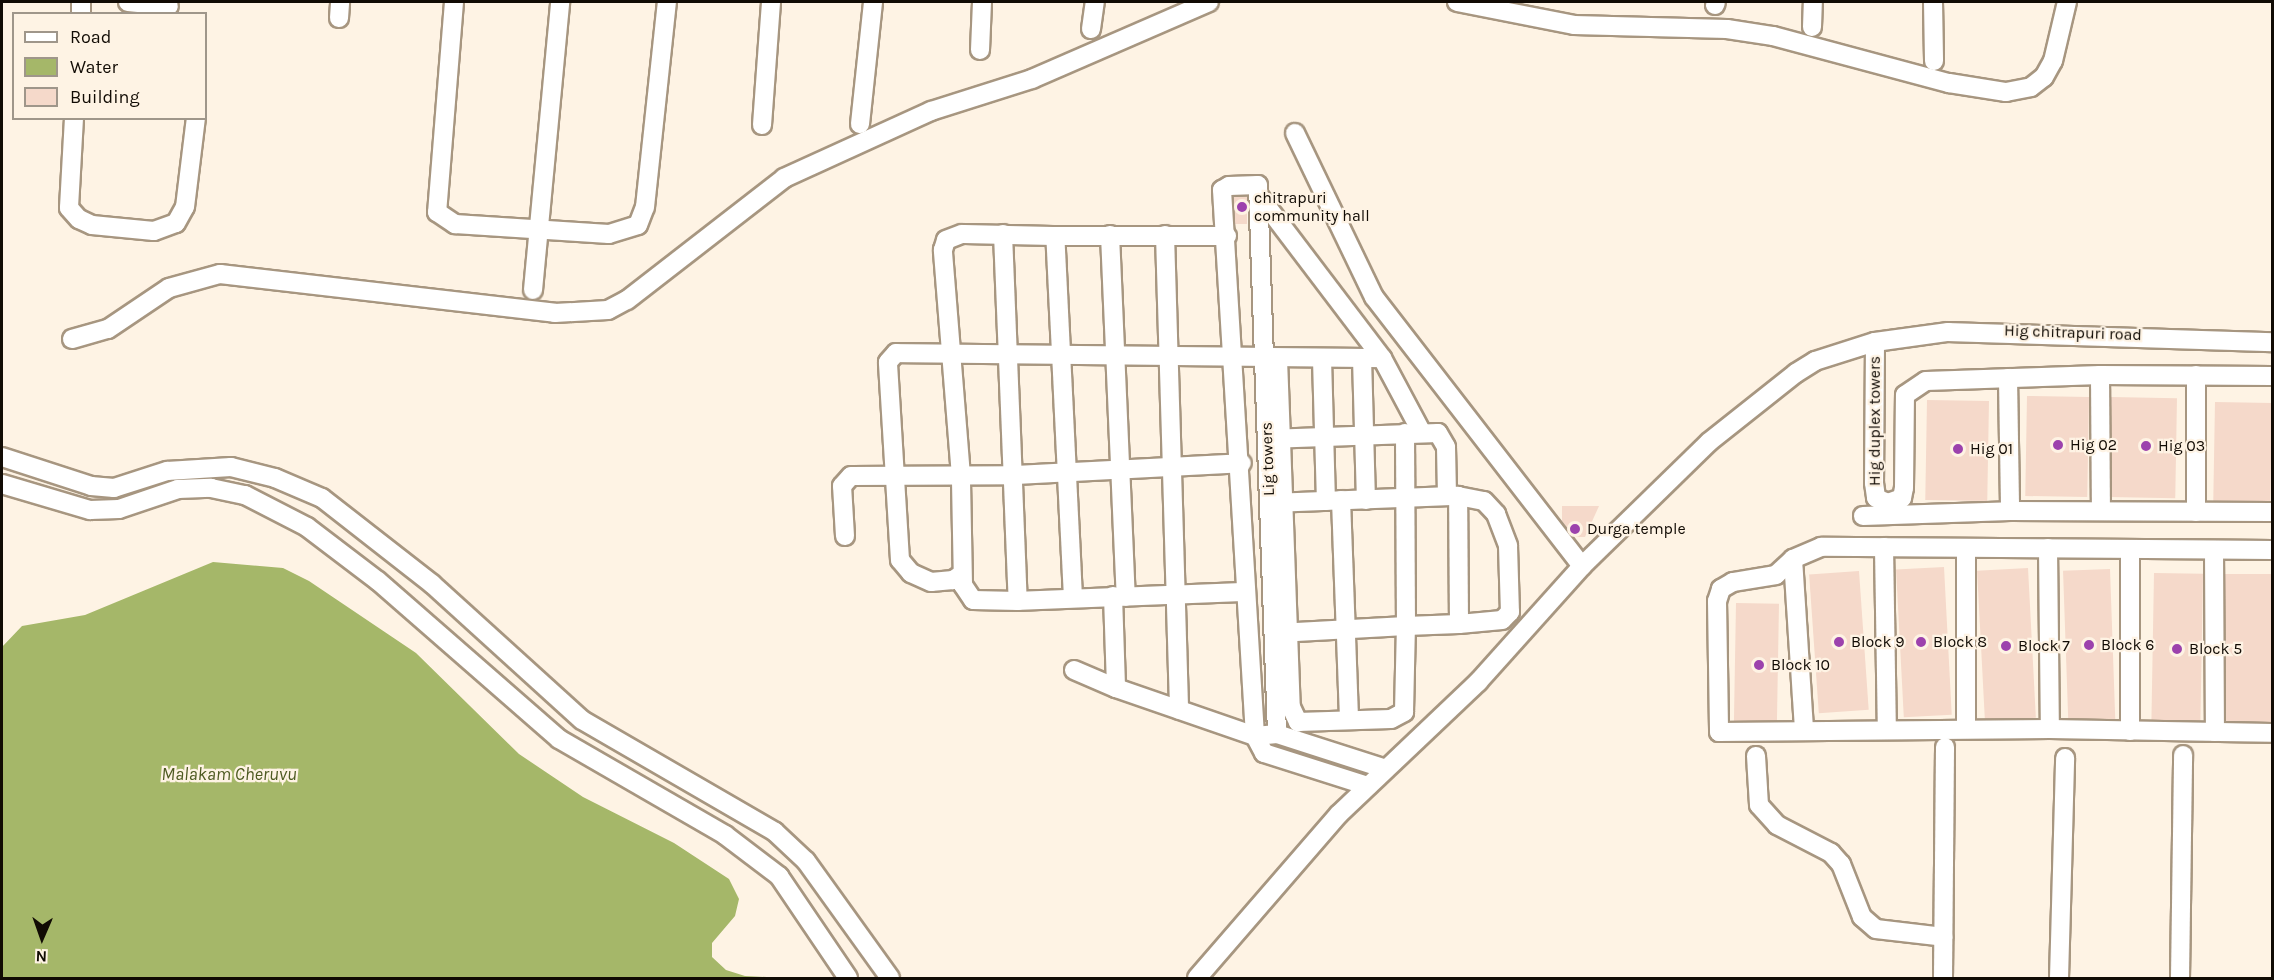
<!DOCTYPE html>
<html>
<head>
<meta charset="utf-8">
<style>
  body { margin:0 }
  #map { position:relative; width:2274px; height:980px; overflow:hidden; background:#fef3e4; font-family:Karla,sans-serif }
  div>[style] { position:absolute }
  .water>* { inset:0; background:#a5b769 }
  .building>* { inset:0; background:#f5d9ca; transform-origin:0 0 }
  .roads { filter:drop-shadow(2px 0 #a79680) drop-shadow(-2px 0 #a79680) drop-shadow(0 2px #a79680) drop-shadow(0 -2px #a79680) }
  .minor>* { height:18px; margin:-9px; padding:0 9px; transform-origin:9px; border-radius:9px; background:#fff }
  .dots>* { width:16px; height:16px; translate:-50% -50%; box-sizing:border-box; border:3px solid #fef3e4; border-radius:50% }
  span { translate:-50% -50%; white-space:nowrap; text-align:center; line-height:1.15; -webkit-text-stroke:4.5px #fef3e4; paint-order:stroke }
  .poi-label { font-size:16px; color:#110b04 }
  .left { translate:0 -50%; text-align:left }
  .street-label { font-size:16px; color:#110b04 }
  .water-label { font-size:18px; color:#4e5a21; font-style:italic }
  .frame { position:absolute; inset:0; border:3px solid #110b04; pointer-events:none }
  .legend { position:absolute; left:12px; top:12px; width:195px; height:108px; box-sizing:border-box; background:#fef3e4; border:2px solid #9f968a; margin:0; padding:8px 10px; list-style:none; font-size:18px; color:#110b04 }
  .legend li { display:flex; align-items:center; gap:12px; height:30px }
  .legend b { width:30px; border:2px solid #9f968a }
  .north { position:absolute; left:12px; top:908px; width:60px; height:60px; -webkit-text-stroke:4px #fef3e4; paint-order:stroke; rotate:182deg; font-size:16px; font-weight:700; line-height:24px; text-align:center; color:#110b04 }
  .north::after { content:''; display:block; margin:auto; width:21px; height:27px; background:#110b04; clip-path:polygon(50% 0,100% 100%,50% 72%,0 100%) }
</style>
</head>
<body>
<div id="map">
  <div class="water">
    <i style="clip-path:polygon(213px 562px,283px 568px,309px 581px,416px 653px,519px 754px,583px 797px,674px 843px,729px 879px,739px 899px,735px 916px,712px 943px,712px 957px,726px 970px,745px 976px,786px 978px,2px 978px,2px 647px,22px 626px,85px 615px)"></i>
  </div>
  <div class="building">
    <i style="left:1234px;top:197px;width:13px;height:27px"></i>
    <i style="left:2027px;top:396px;width:62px;height:100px;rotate:1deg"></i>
    <i style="left:2111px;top:397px;width:66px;height:100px;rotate:1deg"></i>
    <i style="left:1927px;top:400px;width:62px;height:100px;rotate:1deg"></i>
    <i style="left:2215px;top:402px;width:57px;height:99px;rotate:1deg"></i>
    <i style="clip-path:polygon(1562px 506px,1599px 506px,1585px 537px,1574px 537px,1562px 521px)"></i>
    <i style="left:1944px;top:567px;width:148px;height:48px;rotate:87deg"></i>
    <i style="left:2028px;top:568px;width:150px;height:51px;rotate:87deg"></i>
    <i style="left:2110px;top:569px;width:150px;height:47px;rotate:88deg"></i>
    <i style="left:1859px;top:571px;width:139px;height:50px;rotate:86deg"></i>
    <i style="left:2154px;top:573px;width:49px;height:147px;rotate:1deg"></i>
    <i style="left:2272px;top:574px;width:148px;height:47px;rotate:90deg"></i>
    <i style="left:1736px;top:603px;width:43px;height:118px;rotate:1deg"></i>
  </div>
  <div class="roads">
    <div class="minor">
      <i style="left:128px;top:2px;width:41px;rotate:5.6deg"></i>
      <i style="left:454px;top:2px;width:211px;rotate:94.6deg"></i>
      <i style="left:437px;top:212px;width:22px;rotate:34deg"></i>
      <i style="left:455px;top:224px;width:154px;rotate:3.7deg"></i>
      <i style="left:609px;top:234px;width:30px;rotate:-17deg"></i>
      <i style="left:638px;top:225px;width:19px;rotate:-69deg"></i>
      <i style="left:645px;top:207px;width:206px;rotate:-83.9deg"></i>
      <i style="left:1457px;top:2px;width:119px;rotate:11.1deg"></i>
      <i style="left:1574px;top:25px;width:153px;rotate:1.5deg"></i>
      <i style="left:1727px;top:29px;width:47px;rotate:8.7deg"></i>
      <i style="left:1773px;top:36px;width:182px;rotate:15deg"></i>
      <i style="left:1949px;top:83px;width:58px;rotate:9deg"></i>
      <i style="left:2006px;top:92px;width:25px;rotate:-11deg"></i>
      <i style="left:2031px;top:87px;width:16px;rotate:-38deg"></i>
      <i style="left:2044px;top:77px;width:18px;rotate:-61deg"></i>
      <i style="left:2053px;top:61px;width:61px;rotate:-76.7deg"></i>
      <i style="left:1933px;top:2px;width:59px;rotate:89deg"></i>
      <i style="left:1715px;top:5px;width:3px;rotate:-72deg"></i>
      <i style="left:81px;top:14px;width:12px;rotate:-90deg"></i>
      <i style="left:339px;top:18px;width:16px;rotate:-86deg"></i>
      <i style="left:1812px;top:27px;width:25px;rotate:-88deg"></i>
      <i style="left:1091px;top:29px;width:27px;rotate:-82deg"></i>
      <i style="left:980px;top:50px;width:48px;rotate:-87.6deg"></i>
      <i style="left:74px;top:118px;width:90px;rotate:93.2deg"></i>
      <i style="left:69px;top:208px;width:15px;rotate:48deg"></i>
      <i style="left:79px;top:219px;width:14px;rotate:25deg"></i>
      <i style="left:92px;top:225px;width:62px;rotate:5.5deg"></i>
      <i style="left:154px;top:231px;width:23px;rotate:-20deg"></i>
      <i style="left:176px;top:223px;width:18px;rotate:-61deg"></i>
      <i style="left:185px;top:207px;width:90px;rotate:-83deg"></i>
      <i style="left:860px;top:124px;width:123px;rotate:-83.9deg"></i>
      <i style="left:762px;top:125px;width:123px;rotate:-85.8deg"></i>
      <i style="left:1295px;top:133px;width:182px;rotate:64.3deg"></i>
      <i style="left:1374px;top:297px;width:340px;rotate:52.3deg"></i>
      <i style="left:1003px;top:234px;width:367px;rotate:87.7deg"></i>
      <i style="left:1018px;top:601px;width:228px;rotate:-2.3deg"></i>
      <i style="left:1110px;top:235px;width:362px;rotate:87.5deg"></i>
      <i style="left:1165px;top:235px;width:475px;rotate:88.3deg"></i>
      <i style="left:533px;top:290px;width:289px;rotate:-84.6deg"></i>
      <i style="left:72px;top:339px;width:37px;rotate:-16deg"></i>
      <i style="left:108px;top:329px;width:73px;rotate:-33.9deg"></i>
      <i style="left:169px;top:288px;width:53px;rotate:-15.4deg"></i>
      <i style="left:220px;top:274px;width:337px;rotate:6.6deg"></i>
      <i style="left:555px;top:313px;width:53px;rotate:-3.2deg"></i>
      <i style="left:608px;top:310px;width:21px;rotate:-28deg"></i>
      <i style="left:627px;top:300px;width:199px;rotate:-37.8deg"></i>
      <i style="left:784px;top:178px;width:162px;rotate:-24.5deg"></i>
      <i style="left:931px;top:111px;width:106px;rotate:-17.6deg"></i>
      <i style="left:1032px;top:79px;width:193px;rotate:-23.5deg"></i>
      <i style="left:1875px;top:342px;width:141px;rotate:90.4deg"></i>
      <i style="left:1874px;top:483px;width:15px;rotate:82deg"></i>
      <i style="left:1876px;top:498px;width:13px;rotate:23deg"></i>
      <i style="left:1888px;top:503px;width:15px;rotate:-20deg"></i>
      <i style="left:1902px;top:498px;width:10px;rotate:-79deg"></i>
      <i style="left:1904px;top:488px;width:93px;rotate:-89.4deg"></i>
      <i style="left:1905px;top:395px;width:25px;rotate:-34deg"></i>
      <i style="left:1926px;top:381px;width:174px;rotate:-2deg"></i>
      <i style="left:2100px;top:375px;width:172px;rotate:0.3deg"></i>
      <i style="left:1362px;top:358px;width:142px;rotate:88.4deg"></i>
      <i style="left:1382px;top:358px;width:85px;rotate:61.9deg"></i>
      <i style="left:1278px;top:359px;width:348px;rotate:87.9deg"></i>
      <i style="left:1291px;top:707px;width:17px;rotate:65deg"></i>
      <i style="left:1298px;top:722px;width:93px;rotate:-1.8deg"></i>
      <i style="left:1391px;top:719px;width:15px;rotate:-28deg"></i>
      <i style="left:1404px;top:712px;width:86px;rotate:-88.7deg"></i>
      <i style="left:1406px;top:626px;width:53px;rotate:-2.2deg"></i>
      <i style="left:1459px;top:624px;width:128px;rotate:-90.4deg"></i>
      <i style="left:1322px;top:359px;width:142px;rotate:88.4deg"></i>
      <i style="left:2100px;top:375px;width:136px;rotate:89.6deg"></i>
      <i style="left:2196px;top:375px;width:137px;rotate:90deg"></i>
      <i style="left:2008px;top:378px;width:133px;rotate:89.1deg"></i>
      <i style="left:1268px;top:439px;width:170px;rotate:-2deg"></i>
      <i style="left:1438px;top:433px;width:16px;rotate:60deg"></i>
      <i style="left:1446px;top:447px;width:49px;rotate:88.8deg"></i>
      <i style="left:2px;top:457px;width:94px;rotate:18deg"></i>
      <i style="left:91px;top:486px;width:23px;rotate:5deg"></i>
      <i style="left:114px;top:488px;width:56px;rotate:-17.8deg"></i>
      <i style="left:167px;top:471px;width:64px;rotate:-3.6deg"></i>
      <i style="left:231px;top:467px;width:45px;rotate:14deg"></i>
      <i style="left:275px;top:478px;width:51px;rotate:23.1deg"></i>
      <i style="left:322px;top:498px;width:140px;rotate:38deg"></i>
      <i style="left:432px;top:584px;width:202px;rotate:42.2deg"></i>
      <i style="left:582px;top:720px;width:223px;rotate:30.1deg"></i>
      <i style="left:775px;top:832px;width:42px;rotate:43.1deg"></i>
      <i style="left:806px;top:861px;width:144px;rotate:54.3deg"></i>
      <i style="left:2px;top:484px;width:92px;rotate:16.5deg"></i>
      <i style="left:90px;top:510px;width:29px;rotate:-2deg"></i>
      <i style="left:119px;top:509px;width:62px;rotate:-18.7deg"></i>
      <i style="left:178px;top:489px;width:33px;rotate:-2deg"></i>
      <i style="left:211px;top:488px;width:35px;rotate:12deg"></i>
      <i style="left:245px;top:495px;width:70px;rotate:27.3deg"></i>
      <i style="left:307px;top:527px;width:89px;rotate:37.3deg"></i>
      <i style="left:378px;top:581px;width:240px;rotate:41.1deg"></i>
      <i style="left:559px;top:739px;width:192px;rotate:30deg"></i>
      <i style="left:725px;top:835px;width:68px;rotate:37.2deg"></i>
      <i style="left:779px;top:876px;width:123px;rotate:55.9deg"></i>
      <i style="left:1341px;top:500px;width:220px;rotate:87.9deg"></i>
      <i style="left:1272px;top:503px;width:186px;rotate:-2.2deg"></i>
      <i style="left:1458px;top:496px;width:26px;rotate:11deg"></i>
      <i style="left:1484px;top:501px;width:18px;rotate:47deg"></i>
      <i style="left:1496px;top:514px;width:34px;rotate:69deg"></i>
      <i style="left:1508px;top:546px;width:66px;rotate:88.3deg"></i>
      <i style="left:1510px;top:612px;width:11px;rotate:135deg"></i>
      <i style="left:1502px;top:620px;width:43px;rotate:174.7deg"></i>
      <i style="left:1863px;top:516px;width:147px;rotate:-1.9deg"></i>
      <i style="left:2010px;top:511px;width:262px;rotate:0.2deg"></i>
      <i style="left:845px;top:536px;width:50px;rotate:-93.4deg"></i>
      <i style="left:842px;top:486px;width:13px;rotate:-48deg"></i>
      <i style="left:851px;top:476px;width:164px;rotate:-0.3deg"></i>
      <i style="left:1015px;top:475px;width:227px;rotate:-3deg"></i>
      <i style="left:1884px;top:547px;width:181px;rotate:89.1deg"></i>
      <i style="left:1966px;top:548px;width:181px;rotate:90deg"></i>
      <i style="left:2048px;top:548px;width:181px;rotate:89.4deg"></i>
      <i style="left:2130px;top:549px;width:182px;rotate:90deg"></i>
      <i style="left:2214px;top:550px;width:182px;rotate:89.7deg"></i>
      <i style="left:2272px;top:550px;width:451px;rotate:-179.6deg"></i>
      <i style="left:1821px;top:547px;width:30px;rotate:157deg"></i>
      <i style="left:1793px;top:559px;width:23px;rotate:137deg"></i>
      <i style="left:1776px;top:575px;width:44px;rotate:170.8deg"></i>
      <i style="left:1733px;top:582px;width:14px;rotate:150deg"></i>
      <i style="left:1721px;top:589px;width:13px;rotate:108deg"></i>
      <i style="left:1717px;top:601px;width:131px;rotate:89.1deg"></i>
      <i style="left:1719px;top:732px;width:331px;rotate:-0.5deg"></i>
      <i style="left:2050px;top:729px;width:222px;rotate:1deg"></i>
      <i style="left:1793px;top:559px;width:170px;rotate:86.3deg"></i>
      <i style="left:962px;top:574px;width:11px;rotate:146deg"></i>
      <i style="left:953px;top:580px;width:22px;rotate:175deg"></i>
      <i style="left:931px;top:582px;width:22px;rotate:-156deg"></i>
      <i style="left:911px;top:573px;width:17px;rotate:-130deg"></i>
      <i style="left:900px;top:560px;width:198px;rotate:-93.5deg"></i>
      <i style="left:888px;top:362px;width:12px;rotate:-48deg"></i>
      <i style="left:896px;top:353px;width:486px;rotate:0.6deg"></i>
      <i style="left:1382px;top:358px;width:203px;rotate:-127.2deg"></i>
      <i style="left:1113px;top:596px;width:92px;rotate:88.1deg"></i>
      <i style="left:1116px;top:688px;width:147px;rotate:19.1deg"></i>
      <i style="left:1255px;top:736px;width:22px;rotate:-5deg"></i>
      <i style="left:1277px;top:734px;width:114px;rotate:17.8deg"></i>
      <i style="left:1073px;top:598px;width:362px;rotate:-92.8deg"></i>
      <i style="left:1055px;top:236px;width:172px"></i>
      <i style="left:1018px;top:601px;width:45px;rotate:-178.7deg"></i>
      <i style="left:973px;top:600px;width:18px;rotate:-124deg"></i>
      <i style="left:963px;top:585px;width:109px;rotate:-91.1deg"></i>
      <i style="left:961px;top:476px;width:227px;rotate:-94.6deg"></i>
      <i style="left:943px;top:250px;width:10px;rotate:-73deg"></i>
      <i style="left:946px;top:240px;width:17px;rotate:-21deg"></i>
      <i style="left:962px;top:234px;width:93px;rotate:1.2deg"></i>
      <i style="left:1278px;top:633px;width:128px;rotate:-3.1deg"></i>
      <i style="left:1406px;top:626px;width:193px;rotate:-90.3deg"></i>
      <i style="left:1074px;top:670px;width:46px;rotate:23.2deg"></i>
      <i style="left:1277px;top:734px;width:549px;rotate:-91.98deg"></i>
      <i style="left:1258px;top:185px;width:29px;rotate:178deg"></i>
      <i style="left:1229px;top:186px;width:8px;rotate:150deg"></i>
      <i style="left:1222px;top:190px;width:547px;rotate:86.54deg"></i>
      <i style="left:1255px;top:736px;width:19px;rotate:62deg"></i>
      <i style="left:1264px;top:753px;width:109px;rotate:17.6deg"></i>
      <i style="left:1756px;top:756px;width:49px;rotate:86.5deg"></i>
      <i style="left:1759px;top:805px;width:27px;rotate:48deg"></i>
      <i style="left:1777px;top:825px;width:61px;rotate:27.4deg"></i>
      <i style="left:1831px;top:853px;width:15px;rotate:48deg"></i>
      <i style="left:1841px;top:864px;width:57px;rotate:68.4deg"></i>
      <i style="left:1862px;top:917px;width:18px;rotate:41deg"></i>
      <i style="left:1876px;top:929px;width:68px;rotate:6.7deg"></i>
      <i style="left:1197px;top:978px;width:217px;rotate:-49.1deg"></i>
      <i style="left:1339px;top:814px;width:192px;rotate:-43.5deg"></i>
      <i style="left:1478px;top:682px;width:156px;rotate:-48.1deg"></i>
      <i style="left:1582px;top:566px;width:177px;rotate:-44.3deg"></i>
      <i style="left:1709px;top:442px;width:111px;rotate:-38.4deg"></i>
      <i style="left:1796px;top:373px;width:22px;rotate:-32deg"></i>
      <i style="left:1815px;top:361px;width:63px;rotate:-17.6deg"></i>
      <i style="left:1875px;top:342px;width:74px;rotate:-7.8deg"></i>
      <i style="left:1948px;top:332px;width:324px;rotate:1.8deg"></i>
      <i style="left:1943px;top:978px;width:231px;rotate:-89.5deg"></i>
      <i style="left:2059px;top:978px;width:220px;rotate:-88.4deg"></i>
      <i style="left:2180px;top:978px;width:223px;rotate:-89.2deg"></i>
    </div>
  </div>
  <div class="dots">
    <i style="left:1242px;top:207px;background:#9c42ad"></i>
    <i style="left:2058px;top:445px;background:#9c42ad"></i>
    <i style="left:2146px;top:446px;background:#9c42ad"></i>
    <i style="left:1958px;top:449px;background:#9c42ad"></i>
    <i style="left:1575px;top:529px;background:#9c42ad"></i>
    <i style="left:1839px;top:642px;background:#9c42ad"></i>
    <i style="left:1921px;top:642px;background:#9c42ad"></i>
    <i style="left:2089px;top:645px;background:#9c42ad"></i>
    <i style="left:2006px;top:646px;background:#9c42ad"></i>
    <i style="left:2177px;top:649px;background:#9c42ad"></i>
    <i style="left:1759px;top:665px;background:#9c42ad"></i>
  </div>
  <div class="poi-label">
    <span class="left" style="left:1254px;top:207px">chitrapuri<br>community hall</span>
    <span class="left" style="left:2070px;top:445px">Hig 02</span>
    <span class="left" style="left:2158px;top:446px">Hig 03</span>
    <span class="left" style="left:1970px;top:449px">Hig 01</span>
    <span class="left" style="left:1587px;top:529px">Durga temple</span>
    <span class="left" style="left:1851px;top:642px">Block 9</span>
    <span class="left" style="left:1933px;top:642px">Block 8</span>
    <span class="left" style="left:2101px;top:645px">Block 6</span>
    <span class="left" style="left:2018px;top:646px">Block 7</span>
    <span class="left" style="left:2189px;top:649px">Block 5</span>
    <span class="left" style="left:1771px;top:665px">Block 10</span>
  </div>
  <div class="street-label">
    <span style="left:2073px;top:333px;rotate:2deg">Hig chitrapuri road</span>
    <span style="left:1875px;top:421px;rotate:-90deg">Hig duplex towers</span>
    <span style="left:1268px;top:459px;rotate:-92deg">Lig towers</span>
  </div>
  <div class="water-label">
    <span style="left:229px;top:774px">Malakam Cheruvu</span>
  </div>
  <div class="frame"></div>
  <ul class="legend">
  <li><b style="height:8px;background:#fff"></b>Road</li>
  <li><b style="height:16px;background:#a5b769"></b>Water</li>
  <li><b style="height:16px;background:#f5d9ca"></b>Building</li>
  </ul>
  <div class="north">N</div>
</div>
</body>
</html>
